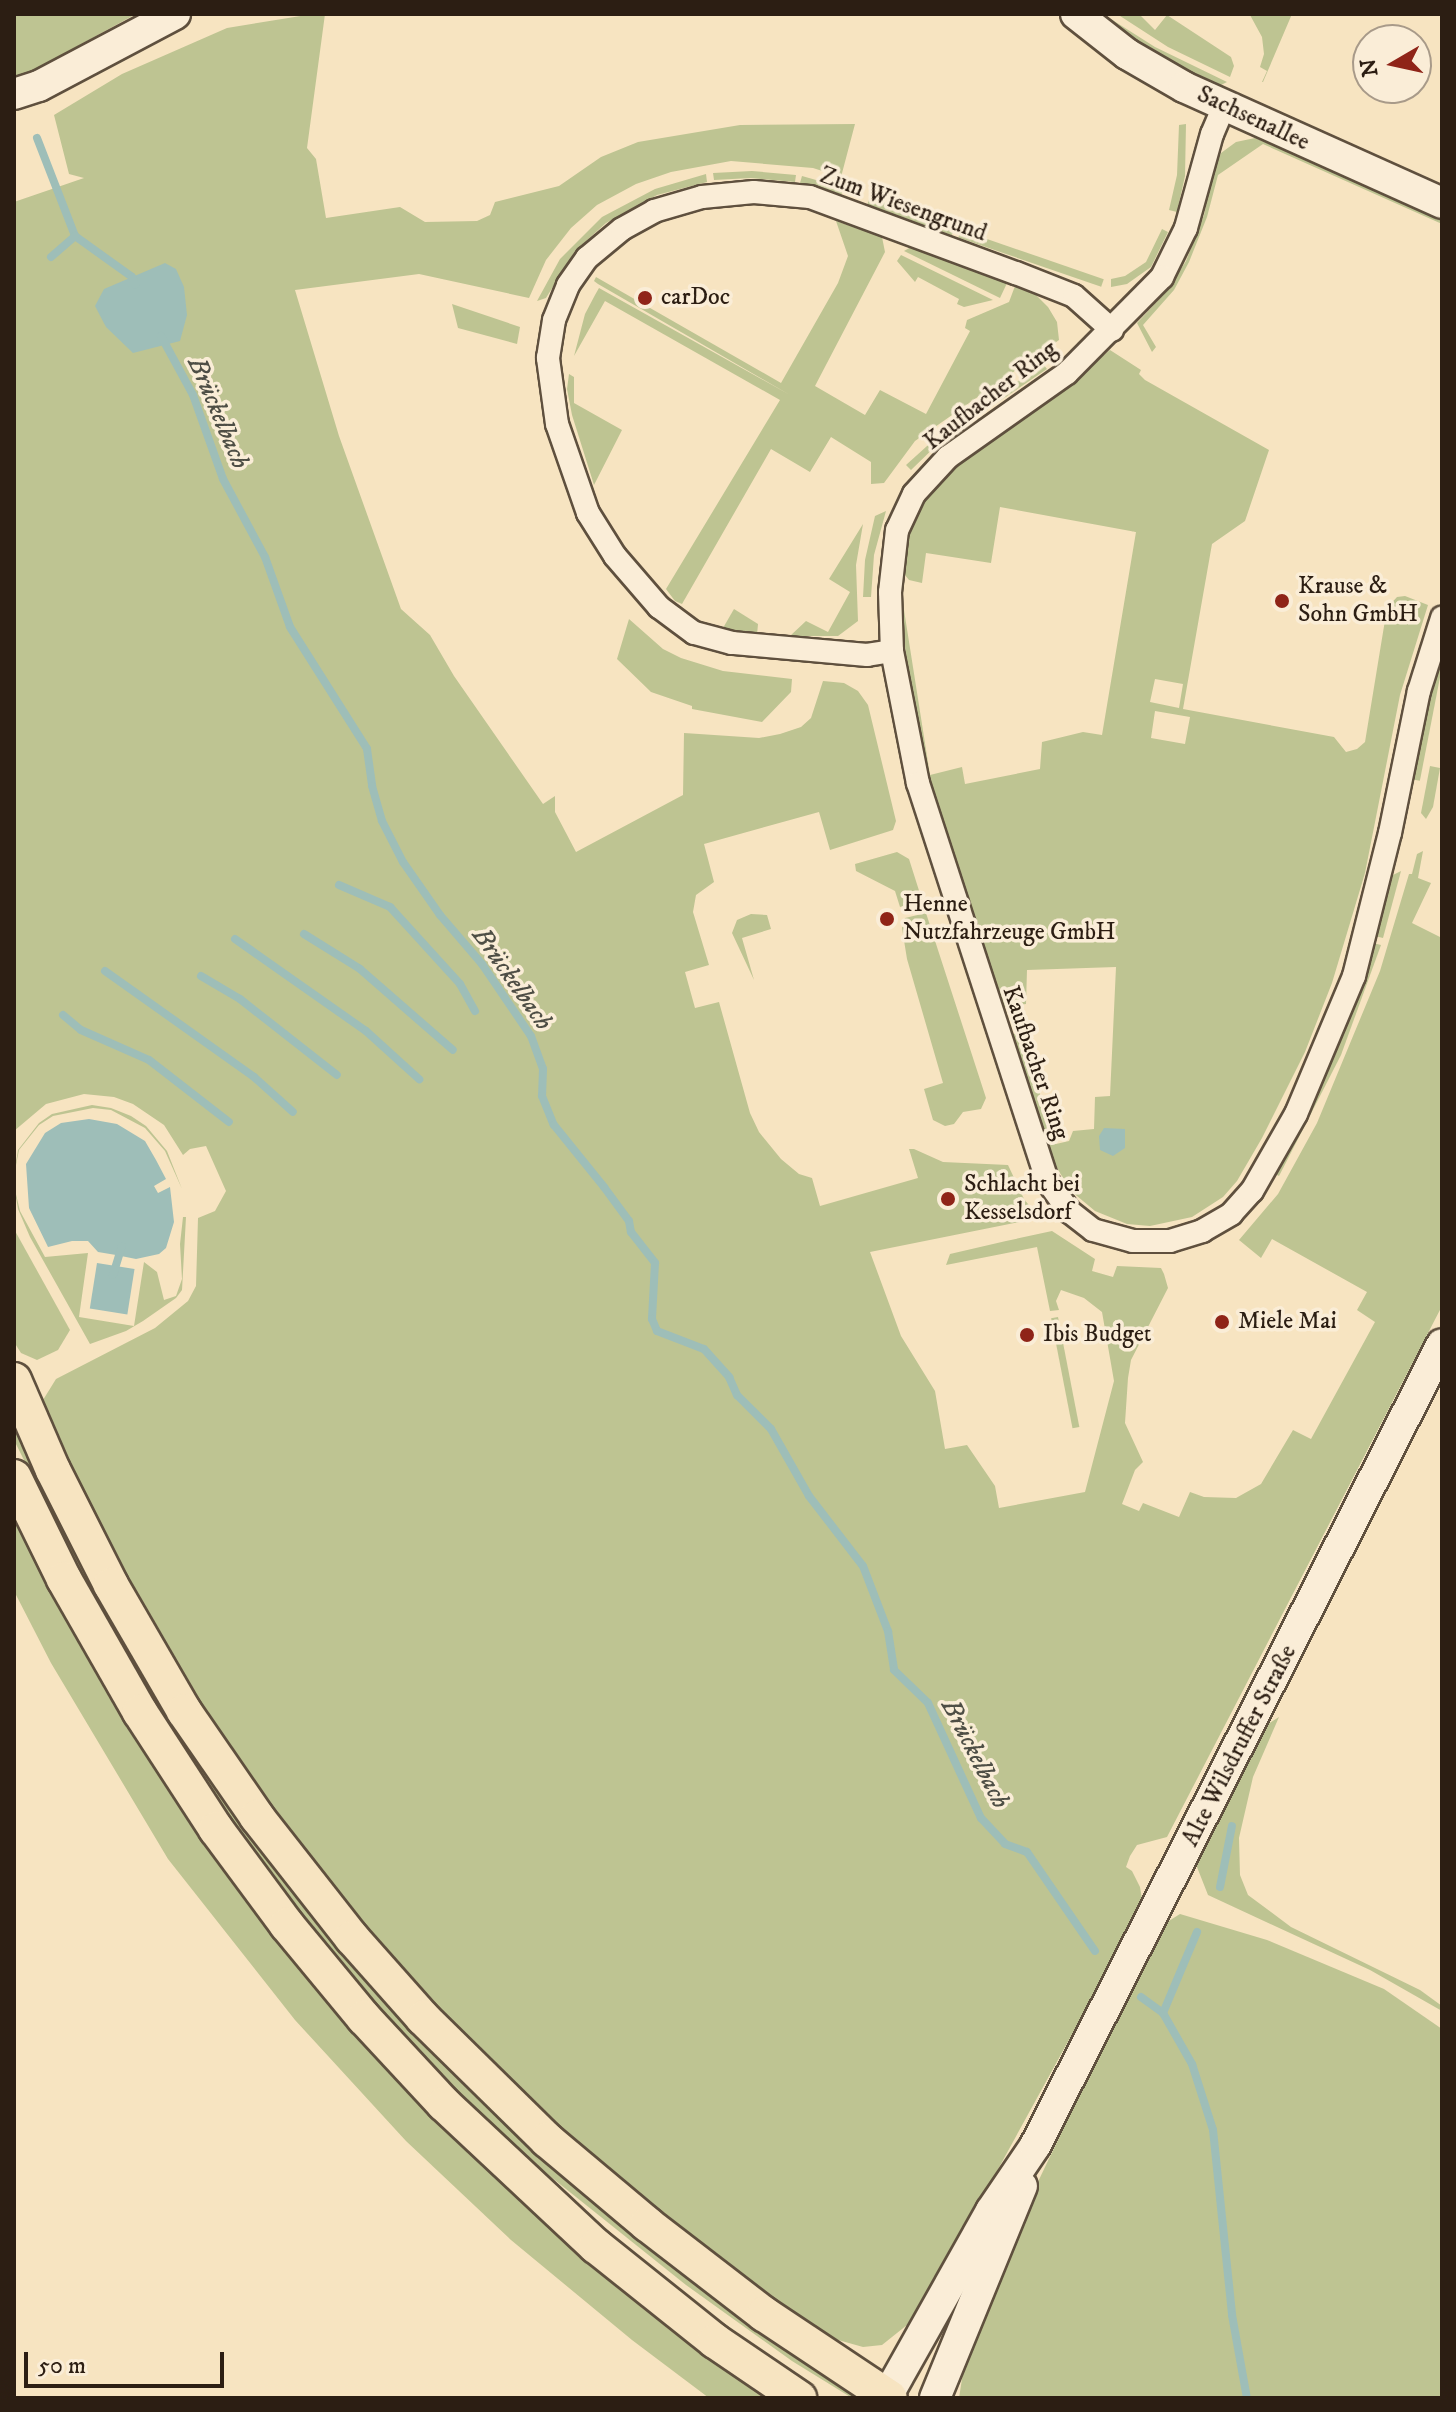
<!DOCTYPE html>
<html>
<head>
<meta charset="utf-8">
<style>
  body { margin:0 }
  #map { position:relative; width:1456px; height:2412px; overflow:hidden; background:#f7e4c1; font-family:"IM FELL DW Pica",serif }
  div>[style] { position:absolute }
  .green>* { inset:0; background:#bec492; transform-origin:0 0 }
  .water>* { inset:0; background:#9ebeb8; transform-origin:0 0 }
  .stream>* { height:8px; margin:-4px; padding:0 4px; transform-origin:4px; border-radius:4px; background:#9ebeb8 }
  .roads { filter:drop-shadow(2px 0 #5f503e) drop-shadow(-2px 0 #5f503e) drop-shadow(0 2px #5f503e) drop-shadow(0 -2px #5f503e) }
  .street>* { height:22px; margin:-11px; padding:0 11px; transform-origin:11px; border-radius:11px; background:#faedd7 }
  .secondary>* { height:30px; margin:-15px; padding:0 15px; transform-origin:15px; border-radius:15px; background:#faedd7 }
  .primary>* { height:34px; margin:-17px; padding:0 17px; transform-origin:17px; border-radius:17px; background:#f7e4c1 }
  .dots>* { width:22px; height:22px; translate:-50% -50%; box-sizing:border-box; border:4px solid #faedd7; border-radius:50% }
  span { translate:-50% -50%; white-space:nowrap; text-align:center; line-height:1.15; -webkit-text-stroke:7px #faedd7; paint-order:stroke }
  .street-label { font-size:24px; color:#2c1e13 }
  .poi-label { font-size:24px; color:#2c1e13 }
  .left { translate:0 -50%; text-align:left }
  .water-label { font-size:26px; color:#4e4e45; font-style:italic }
  .frame { position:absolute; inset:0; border:16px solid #2c1e13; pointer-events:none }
  .north { position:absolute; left:1352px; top:24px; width:80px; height:80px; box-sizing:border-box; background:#faedd7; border:2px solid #a89a89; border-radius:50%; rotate:261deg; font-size:22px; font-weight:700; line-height:32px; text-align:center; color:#2c1e13 }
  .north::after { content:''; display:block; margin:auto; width:28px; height:36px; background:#8f2418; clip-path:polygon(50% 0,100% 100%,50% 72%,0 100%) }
  .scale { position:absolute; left:24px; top:2352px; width:200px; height:36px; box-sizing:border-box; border:4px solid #2c1e13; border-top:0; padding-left:10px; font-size:24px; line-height:28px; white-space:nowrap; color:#2c1e13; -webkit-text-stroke:6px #faedd7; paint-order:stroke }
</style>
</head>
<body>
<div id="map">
  <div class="green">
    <i style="clip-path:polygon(14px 14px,136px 14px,14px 81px)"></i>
    <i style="clip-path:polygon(313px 14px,325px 14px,307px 148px,316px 159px,326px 218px,400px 207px,425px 222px,477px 221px,490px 215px,495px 202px,559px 186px,601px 157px,638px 142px,740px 125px,855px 124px,841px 177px,813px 168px,731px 161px,671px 172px,636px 184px,597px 205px,571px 228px,546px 260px,529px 298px,419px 274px,295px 290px,339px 436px,401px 609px,430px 635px,454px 676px,543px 804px,555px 796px,555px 812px,576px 852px,683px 795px,684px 733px,759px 738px,780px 734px,801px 727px,811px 718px,823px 681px,844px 683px,858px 691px,868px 705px,896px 821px,893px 830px,830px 850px,819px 812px,704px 844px,714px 882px,696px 895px,693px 912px,709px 965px,685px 972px,695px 1008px,719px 1002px,750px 1113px,759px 1132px,781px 1159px,799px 1174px,812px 1178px,820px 1206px,918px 1178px,909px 1149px,914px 1149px,943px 1162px,1008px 1165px,1024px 1199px,1039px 1218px,870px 1252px,901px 1336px,935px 1391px,945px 1449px,967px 1445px,995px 1486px,999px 1508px,1085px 1492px,1114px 1381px,1102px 1312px,1084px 1298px,1061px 1290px,1056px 1301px,1059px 1310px,1050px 1311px,1037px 1247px,946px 1265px,950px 1254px,1006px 1241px,1052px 1231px,1095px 1259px,1092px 1271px,1113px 1277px,1117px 1266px,1161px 1268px,1164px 1274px,1168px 1288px,1131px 1360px,1128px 1378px,1125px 1423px,1143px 1462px,1135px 1470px,1122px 1504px,1139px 1511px,1143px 1503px,1179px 1517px,1190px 1492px,1204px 1497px,1236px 1498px,1261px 1484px,1293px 1430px,1311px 1439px,1375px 1322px,1357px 1310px,1367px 1292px,1272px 1239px,1261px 1258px,1239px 1240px,1278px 1194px,1317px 1123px,1380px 971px,1409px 874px,1412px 874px,1417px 854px,1423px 851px,1418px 878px,1431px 883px,1412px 923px,1442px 938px,1442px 1306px,1167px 1837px,1137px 1845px,1130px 1856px,1126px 1867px,1132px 1871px,1140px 1887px,1143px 1905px,975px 2211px,907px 2325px,882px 2345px,863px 2347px,824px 2336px,693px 2241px,627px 2188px,489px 2062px,387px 1956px,271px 1811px,214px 1729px,138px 1604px,43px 1413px,43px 1400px,56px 1379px,155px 1328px,188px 1301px,196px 1286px,198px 1218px,215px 1211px,226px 1191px,206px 1146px,190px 1149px,183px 1155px,164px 1125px,133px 1104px,114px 1097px,84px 1094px,46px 1104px,14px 1131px,14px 202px,84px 178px,69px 174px,54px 115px,122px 74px,227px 28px)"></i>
    <i style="clip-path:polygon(1103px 14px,1155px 47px,1227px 82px,1219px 86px,1167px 60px,1101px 17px)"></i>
    <i style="clip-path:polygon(1117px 14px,1139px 14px,1155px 30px,1167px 15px,1231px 57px,1234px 66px,1230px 77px,1168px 47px)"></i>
    <i style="clip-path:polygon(1292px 14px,1263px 82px,1262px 82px,1267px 71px,1260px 67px,1264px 54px,1262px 37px,1250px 15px)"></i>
    <i style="clip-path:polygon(1186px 124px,1185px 176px,1177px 212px,1169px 210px,1177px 175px,1179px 125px)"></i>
    <i style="clip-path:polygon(1255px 138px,1442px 218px,1442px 224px,1263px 144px,1218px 175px,1207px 217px,1189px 262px,1174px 290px,1143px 325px,1156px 347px,1152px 352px,1137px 323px,1167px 291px,1186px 261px,1204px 215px,1213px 170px,1221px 153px,1236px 142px)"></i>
    <i style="clip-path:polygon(752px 171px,796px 175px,795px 182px,751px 178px,714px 180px,713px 173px)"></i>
    <i style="clip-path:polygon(706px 174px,707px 182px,657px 195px,606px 223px,575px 251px,546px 298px,537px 301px,560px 259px,602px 217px,655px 189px)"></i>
    <i style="left:802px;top:176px;width:43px;height:7px;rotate:16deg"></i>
    <i style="left:870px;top:197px;width:90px;height:8px;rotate:20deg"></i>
    <i style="clip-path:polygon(836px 221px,882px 237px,885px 252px,815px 386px,865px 415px,880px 390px,926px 414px,970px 331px,965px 328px,967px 320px,1009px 302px,1015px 286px,1036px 295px,1048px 307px,1057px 322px,1059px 340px,915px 441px,884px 483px,871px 484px,871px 462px,831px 437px,810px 472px,771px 449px,682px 604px,675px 601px,666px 589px,780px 400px,605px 301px,574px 356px,585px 314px,595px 295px,599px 288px,790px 395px,598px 284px,594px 281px,596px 277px,781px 383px,838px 283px,848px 256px)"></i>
    <i style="clip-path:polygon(1162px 229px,1168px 232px,1151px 267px,1127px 284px,1111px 287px,1111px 279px,1125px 276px,1146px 262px)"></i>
    <i style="left:961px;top:230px;width:151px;height:8px;rotate:19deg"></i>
    <i style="clip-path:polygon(911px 247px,1007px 283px,1000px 298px,904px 251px)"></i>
    <i style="clip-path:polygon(901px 255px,993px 300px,964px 307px,957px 304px,959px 299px,918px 277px,915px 282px,897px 261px)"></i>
    <i style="clip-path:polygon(452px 304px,520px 327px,517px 344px,458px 328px)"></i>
    <i style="clip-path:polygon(evenodd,1110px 350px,1141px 370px,1139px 374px,1145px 380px,1269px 450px,1245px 521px,1212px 544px,1183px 709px,1334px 737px,1346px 752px,1357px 749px,1365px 742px,1387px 608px,1397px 597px,1405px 596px,1428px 605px,1400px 695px,1365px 873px,1332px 983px,1305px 1052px,1262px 1138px,1237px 1181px,1223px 1197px,1192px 1217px,1150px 1226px,1127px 1224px,1095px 1211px,1071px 1191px,1049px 1155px,1010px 1033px,1021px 1035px,1056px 1144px,1069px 1141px,1073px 1131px,1094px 1129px,1095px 1097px,1110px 1096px,1116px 967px,1027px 970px,1026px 1004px,1001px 1007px,923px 759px,899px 611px,904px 610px,930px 775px,962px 767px,965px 784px,1040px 769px,1042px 742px,1083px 732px,1102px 735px,1136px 532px,1000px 507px,991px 563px,926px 553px,922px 583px,909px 580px,900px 569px,906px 533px,927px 493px,956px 463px,1027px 417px,1110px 350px,1155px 679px,1183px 684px,1179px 708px,1150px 702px,1155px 679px,1110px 350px,1155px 711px,1190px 717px,1185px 744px,1151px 738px,1155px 711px)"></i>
    <i style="clip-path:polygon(1043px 364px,1047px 369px,941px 441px,911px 470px,906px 465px,937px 437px)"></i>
    <i style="clip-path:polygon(569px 374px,574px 377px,574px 403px,622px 430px,594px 485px,572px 415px,567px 389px)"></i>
    <i style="clip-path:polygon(886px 511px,874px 555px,871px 597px,863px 597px,865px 560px,875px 516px)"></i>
    <i style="clip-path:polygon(863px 524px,856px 565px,858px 621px,838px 636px,790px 636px,806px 621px,828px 632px,850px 592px,829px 579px)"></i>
    <i style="clip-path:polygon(734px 609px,758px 624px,757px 635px,723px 628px)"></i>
    <i style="clip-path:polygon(629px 619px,663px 649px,681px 658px,723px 671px,792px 679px,791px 692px,762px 722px,692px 709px,692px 706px,651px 692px,617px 659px)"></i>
    <i style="left:1442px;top:667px;width:116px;height:9px;rotate:101deg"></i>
    <i style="clip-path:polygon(1430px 766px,1440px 768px,1433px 807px,1426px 819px,1421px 813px)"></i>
    <i style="clip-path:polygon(897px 852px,909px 859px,922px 900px,900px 907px,895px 891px,856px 871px,855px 864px)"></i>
    <i style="clip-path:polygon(1401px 871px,1383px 938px,1375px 936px,1393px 875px)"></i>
    <i style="clip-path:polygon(926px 913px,986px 1098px,981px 1109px,963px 1112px,954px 1124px,945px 1126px,933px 1120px,924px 1089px,943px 1083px,907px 959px,902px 928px,905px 918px)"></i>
    <i style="clip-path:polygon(751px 914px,767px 915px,771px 929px,742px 938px,754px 980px,732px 933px,737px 920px)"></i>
    <i style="clip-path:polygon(1373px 943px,1381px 945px,1341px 1055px,1279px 1176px,1273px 1173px)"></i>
    <i style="clip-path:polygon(92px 1105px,111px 1108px,131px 1116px,146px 1126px,167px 1151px,182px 1189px,165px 1151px,145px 1128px,111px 1110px,93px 1108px,53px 1116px,39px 1125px,19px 1150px,14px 1175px,18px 1150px,39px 1123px,52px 1114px)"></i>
    <i style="clip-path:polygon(14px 1186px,20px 1211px,45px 1257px,88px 1253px,79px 1317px,134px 1326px,144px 1262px,157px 1272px,164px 1300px,176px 1296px,182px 1279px,180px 1244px,183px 1217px,186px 1217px,182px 1290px,176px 1298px,143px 1321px,126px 1331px,90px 1344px,30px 1237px,18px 1209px)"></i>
    <i style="clip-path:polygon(14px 1229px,70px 1330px,58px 1350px,37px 1360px,21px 1353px,14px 1342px)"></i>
    <i style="left:1058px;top:1317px;width:112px;height:7px;rotate:79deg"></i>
    <i style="clip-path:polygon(14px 1420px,306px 1906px,854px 2393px,852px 2398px,792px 2361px,686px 2285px,541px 2169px,457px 2093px,357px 1984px,298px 1912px,182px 1751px,103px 1619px,14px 1440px)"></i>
    <i style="clip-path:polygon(14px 1513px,433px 2115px,500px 2182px,630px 2296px,771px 2398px,709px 2398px,632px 2340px,511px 2240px,406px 2141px,295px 2020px,168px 1859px,51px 1663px,14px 1591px)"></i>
    <i style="clip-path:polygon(1279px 1717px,1253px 1777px,1239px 1838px,1240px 1875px,1248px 1895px,1291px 1927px,1420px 1990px,1442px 2006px,1442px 2011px,1370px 1970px,1208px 1895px,1195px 1862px,1265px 1726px)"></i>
    <i style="clip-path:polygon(1180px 1914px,1267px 1940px,1384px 1989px,1442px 2029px,1442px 2398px,959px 2398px,964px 2366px,1035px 2188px,1146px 1956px,1164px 1924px)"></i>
  </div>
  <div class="water">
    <i style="clip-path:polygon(165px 263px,176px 269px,184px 287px,187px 315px,180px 341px,133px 353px,106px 327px,95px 306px,104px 289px)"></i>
    <i style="clip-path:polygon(89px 1119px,117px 1124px,145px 1141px,156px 1160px,166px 1179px,154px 1186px,158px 1193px,170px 1187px,174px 1222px,166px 1248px,159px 1254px,136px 1259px,116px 1255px,98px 1252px,88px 1241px,72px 1241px,48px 1247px,29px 1208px,26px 1164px,45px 1133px,61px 1123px)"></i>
    <i style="clip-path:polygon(1104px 1128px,1125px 1129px,1125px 1148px,1113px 1156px,1100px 1150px,1099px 1136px)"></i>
    <i style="left:97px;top:1263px;width:38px;height:46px;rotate:9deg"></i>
  </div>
  <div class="stream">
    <i style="left:37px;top:138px;width:105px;rotate:68.8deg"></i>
    <i style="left:75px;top:236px;width:70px;rotate:35.7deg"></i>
    <i style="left:132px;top:277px;width:8px;rotate:67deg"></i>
    <i style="left:51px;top:257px;width:32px;rotate:-41deg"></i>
    <i style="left:161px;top:336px;width:67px;rotate:61.5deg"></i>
    <i style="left:193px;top:395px;width:89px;rotate:70.3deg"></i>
    <i style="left:223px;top:479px;width:89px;rotate:61.7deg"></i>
    <i style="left:265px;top:557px;width:74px;rotate:70.3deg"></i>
    <i style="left:290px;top:627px;width:144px;rotate:57.7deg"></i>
    <i style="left:367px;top:749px;width:37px;rotate:82deg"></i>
    <i style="left:372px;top:786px;width:36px;rotate:74deg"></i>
    <i style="left:382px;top:821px;width:46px;rotate:62.9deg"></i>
    <i style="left:403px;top:862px;width:65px;rotate:55.1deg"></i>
    <i style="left:440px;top:915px;width:65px;rotate:49.4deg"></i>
    <i style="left:482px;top:964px;width:87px;rotate:55.8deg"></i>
    <i style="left:531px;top:1036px;width:35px;rotate:70deg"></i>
    <i style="left:543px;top:1069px;width:27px;rotate:92deg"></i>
    <i style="left:542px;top:1096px;width:31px;rotate:68deg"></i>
    <i style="left:554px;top:1125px;width:80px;rotate:51.1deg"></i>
    <i style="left:604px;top:1187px;width:42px;rotate:53.7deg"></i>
    <i style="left:629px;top:1221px;width:11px;rotate:80deg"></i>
    <i style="left:631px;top:1232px;width:39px;rotate:52deg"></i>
    <i style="left:655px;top:1263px;width:56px;rotate:93.1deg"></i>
    <i style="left:652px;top:1319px;width:13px;rotate:67deg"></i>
    <i style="left:657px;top:1331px;width:50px;rotate:21deg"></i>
    <i style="left:704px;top:1349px;width:38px;rotate:48deg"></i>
    <i style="left:729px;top:1377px;width:20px;rotate:66deg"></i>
    <i style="left:737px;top:1395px;width:48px;rotate:45deg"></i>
    <i style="left:771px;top:1429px;width:77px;rotate:60.4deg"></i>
    <i style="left:809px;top:1496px;width:88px;rotate:52.4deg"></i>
    <i style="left:863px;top:1566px;width:70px;rotate:69deg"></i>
    <i style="left:888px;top:1631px;width:39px;rotate:81deg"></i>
    <i style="left:894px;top:1670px;width:47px;rotate:44.1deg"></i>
    <i style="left:928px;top:1703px;width:127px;rotate:65.3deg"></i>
    <i style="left:981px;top:1818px;width:35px;rotate:47deg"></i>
    <i style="left:1005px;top:1844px;width:23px;rotate:20deg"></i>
    <i style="left:1027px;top:1852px;width:120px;rotate:55.5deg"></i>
    <i style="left:339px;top:885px;width:56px;rotate:23.3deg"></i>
    <i style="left:390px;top:907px;width:104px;rotate:47.7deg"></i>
    <i style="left:460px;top:984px;width:31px;rotate:61deg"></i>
    <i style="left:304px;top:934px;width:66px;rotate:32deg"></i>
    <i style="left:360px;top:969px;width:123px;rotate:41.1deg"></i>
    <i style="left:235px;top:939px;width:160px;rotate:35.1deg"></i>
    <i style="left:366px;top:1031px;width:72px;rotate:42.2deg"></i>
    <i style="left:105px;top:971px;width:183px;rotate:35.4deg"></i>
    <i style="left:254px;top:1077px;width:52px;rotate:41.9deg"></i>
    <i style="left:201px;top:976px;width:45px;rotate:30.5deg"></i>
    <i style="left:240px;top:999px;width:123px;rotate:38.1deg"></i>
    <i style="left:63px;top:1015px;width:23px;rotate:40deg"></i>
    <i style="left:81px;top:1030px;width:74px;rotate:23.8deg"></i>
    <i style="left:149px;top:1060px;width:101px;rotate:37.8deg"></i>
    <i style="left:113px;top:1275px;width:30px;rotate:-73deg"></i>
    <i style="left:1220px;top:1887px;width:62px;rotate:-78.9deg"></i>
    <i style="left:1141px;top:1997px;width:27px;rotate:36deg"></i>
    <i style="left:1163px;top:2013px;width:59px;rotate:60.4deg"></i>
    <i style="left:1192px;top:2064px;width:69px;rotate:72.3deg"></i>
    <i style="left:1213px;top:2130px;width:186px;rotate:84.1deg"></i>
    <i style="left:1232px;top:2315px;width:84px;rotate:79.8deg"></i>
    <i style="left:1163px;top:2013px;width:88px;rotate:-67.2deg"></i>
  </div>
  <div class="roads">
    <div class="street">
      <i style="left:1224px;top:106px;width:30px;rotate:113deg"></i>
      <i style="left:1212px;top:134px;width:98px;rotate:105.5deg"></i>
      <i style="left:1186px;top:228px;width:55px;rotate:116.1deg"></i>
      <i style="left:1162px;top:277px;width:135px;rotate:134.7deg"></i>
      <i style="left:1067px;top:373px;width:146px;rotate:144.8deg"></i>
      <i style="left:948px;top:457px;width:50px;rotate:132.6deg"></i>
      <i style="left:914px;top:494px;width:40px;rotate:115deg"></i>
      <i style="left:897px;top:530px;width:62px;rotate:96.4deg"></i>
      <i style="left:890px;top:592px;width:59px;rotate:88.1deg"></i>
      <i style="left:892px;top:651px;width:135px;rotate:78.9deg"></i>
      <i style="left:918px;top:783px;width:420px;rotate:72deg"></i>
      <i style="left:1048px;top:1182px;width:37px;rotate:54deg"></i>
      <i style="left:1070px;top:1212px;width:29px;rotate:38deg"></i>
      <i style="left:1093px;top:1230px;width:41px;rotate:15.4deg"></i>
      <i style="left:1133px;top:1241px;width:37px"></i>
      <i style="left:1170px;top:1241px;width:34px;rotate:-17deg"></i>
      <i style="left:1202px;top:1231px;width:34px;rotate:-30deg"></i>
      <i style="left:1231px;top:1214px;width:31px;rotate:-48deg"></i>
      <i style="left:1252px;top:1191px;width:89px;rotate:-60.3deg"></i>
      <i style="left:1296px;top:1114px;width:150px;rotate:-67.2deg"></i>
      <i style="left:1354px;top:976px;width:147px;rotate:-75.9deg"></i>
      <i style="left:1390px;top:833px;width:145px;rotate:-78.5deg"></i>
      <i style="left:1419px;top:691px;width:77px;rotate:-72.5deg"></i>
      <i style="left:892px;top:651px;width:25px;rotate:171deg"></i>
      <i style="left:867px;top:655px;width:136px;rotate:-174.9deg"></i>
      <i style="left:732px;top:643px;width:39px;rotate:-165deg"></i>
      <i style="left:694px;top:633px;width:44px;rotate:-143.4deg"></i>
      <i style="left:659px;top:607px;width:67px;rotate:-130.8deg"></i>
      <i style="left:615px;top:556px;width:51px;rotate:-122.1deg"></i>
      <i style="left:588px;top:513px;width:94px;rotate:-109.2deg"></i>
      <i style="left:557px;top:424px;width:67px;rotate:-97.8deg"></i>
      <i style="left:548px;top:358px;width:38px;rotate:-81deg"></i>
      <i style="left:554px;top:320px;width:38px;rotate:-68deg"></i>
      <i style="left:568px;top:285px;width:33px;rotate:-55deg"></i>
      <i style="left:587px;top:258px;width:45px;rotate:-39.6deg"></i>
      <i style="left:622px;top:229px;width:37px;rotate:-29deg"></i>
      <i style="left:654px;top:211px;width:50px;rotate:-16.3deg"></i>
      <i style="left:702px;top:197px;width:52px;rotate:-5.5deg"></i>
      <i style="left:754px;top:192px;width:56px;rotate:5.1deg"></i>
      <i style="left:810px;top:197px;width:220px;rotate:20.3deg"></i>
      <i style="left:1016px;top:273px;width:62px;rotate:21.6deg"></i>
      <i style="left:1074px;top:296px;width:51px;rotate:41.8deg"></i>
    </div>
    <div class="secondary">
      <i style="left:1076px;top:14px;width:65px;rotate:38.1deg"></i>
      <i style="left:1127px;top:54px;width:66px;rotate:30.1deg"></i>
      <i style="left:1184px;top:87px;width:283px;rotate:24.2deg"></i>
      <i style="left:14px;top:94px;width:26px;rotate:-18deg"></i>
      <i style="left:39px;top:86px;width:154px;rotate:-27.9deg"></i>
      <i style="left:886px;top:2398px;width:214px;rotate:-60.7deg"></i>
      <i style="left:991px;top:2211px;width:78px;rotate:-55.9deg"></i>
      <i style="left:1035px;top:2146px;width:899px;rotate:-63.09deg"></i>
      <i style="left:935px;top:2398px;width:229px;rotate:-67.7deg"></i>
    </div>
    <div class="primary">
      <i style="left:14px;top:1380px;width:98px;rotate:66.6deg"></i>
      <i style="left:53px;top:1470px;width:129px;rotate:63.2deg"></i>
      <i style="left:111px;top:1585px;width:146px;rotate:59.9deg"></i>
      <i style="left:184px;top:1711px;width:129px;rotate:55.4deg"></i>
      <i style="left:257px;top:1817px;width:154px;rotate:51.9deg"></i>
      <i style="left:352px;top:1938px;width:107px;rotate:48.4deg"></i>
      <i style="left:423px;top:2018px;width:174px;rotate:44.5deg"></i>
      <i style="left:547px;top:2140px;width:131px;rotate:40deg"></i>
      <i style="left:647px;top:2224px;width:148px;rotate:37.6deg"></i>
      <i style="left:764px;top:2314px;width:151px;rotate:33.7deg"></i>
      <i style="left:14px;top:1477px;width:114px;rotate:63.9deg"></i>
      <i style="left:64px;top:1579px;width:153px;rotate:60.3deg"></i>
      <i style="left:140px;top:1712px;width:140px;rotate:57deg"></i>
      <i style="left:216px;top:1829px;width:119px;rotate:53.5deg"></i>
      <i style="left:287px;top:1925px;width:121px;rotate:50.4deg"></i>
      <i style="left:364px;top:2018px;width:117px;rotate:47.1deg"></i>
      <i style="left:444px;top:2104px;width:208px;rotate:43.1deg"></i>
      <i style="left:596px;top:2246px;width:152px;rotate:38.6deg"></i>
      <i style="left:715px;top:2341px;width:102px;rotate:34.2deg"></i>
    </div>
  </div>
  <div class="dots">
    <i style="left:645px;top:298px;background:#8f2418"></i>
    <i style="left:1282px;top:601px;background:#8f2418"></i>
    <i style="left:887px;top:919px;background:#8f2418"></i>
    <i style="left:948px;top:1199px;background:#8f2418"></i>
    <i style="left:1222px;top:1322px;background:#8f2418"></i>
    <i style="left:1027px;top:1335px;background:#8f2418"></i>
  </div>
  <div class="street-label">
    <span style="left:1253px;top:119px;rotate:25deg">Sachsenallee</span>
    <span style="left:903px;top:205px;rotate:20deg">Zum Wiesengrund</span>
    <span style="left:991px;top:396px;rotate:-38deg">Kaufbacher Ring</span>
    <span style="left:1035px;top:1063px;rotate:71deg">Kaufbacher Ring</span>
    <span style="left:1240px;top:1746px;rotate:-63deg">Alte Wilsdruffer Straße</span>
  </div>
  <div class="poi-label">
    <span class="left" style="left:661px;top:298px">carDoc</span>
    <span class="left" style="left:1298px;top:601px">Krause &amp;<br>Sohn GmbH</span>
    <span class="left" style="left:903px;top:919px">Henne<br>Nutzfahrzeuge GmbH</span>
    <span class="left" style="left:964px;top:1199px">Schlacht bei<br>Kesselsdorf</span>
    <span class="left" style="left:1238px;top:1322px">Miele Mai</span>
    <span class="left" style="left:1043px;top:1335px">Ibis Budget</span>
  </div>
  <div class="water-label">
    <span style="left:218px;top:413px;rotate:67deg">Brückelbach</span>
    <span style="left:512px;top:979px;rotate:55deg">Brückelbach</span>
    <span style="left:975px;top:1754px;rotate:63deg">Brückelbach</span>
  </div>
  <div class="frame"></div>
  <div class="north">N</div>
  <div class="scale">50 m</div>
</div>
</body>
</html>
